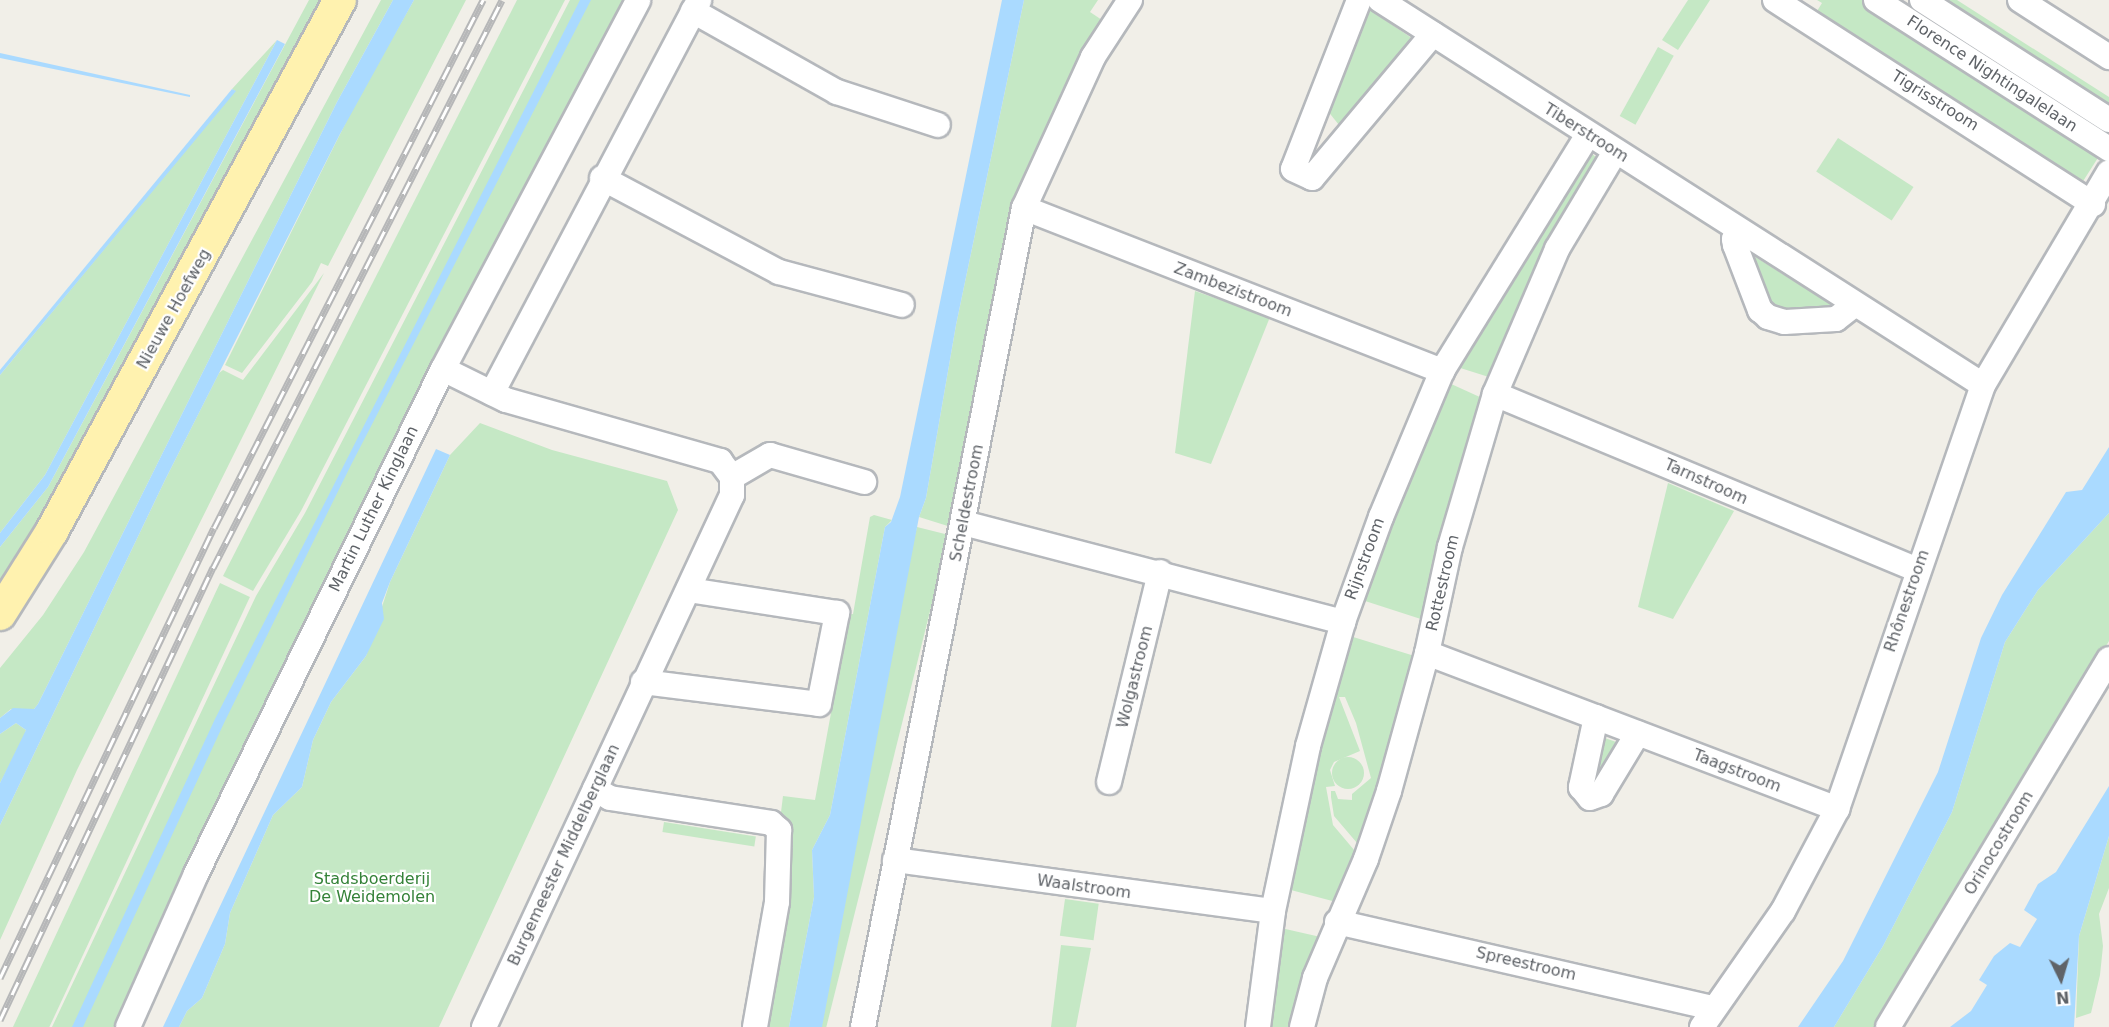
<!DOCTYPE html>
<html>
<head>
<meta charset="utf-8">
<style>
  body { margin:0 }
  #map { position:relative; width:2109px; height:1027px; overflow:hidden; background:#f1efe8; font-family:"DejaVu Sans",sans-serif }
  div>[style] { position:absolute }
  .green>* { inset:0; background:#c5e8c5; transform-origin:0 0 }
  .round { border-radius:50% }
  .water>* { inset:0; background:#aadaff }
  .roads { filter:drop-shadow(2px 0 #b5b8bc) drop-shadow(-2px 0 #b5b8bc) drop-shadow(0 2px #b5b8bc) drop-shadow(0 -2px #b5b8bc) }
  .minor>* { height:24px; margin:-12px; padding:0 12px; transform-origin:12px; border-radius:12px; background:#fff }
  .major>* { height:32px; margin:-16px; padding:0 16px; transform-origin:16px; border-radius:16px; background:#fff2af }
  .rail>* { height:7px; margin-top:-3.5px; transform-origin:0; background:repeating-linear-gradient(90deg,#fff 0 14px,#b6b7b8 0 28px); box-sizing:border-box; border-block:2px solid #b6b7b8 }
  span { translate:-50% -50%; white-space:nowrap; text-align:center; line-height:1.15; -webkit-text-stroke:4.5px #fff; paint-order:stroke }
  .street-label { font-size:16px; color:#5f6368 }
  .park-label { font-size:16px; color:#348238 }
  .north { position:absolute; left:2031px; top:949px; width:60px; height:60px; -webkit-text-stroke:4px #fff; paint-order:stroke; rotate:175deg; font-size:16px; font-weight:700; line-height:24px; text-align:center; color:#5f6368 }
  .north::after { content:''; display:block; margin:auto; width:21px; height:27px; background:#5f6368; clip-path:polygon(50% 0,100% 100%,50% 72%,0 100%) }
</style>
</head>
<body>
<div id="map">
  <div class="green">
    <i style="clip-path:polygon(309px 0,324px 0,67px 477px,0 584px,0 547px,48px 487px)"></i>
    <i style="clip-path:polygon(381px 0,393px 0,337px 102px,38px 704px,34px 709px,11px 709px,0 718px,0 668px,43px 615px,84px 552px)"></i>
    <i style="clip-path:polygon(414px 0,466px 0,328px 266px,321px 263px,312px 282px,242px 373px,225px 365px,357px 100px)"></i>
    <i style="clip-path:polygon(517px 0,565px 0,301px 511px,253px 591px,223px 576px)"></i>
    <i style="clip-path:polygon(570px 0,624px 0,434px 365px,116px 1027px,52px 1027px,256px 596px,305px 513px)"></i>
    <i style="clip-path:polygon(1024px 0,1098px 0,1090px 12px,1102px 20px,1062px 90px,1014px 210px,951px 527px,919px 517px,926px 498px,956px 325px)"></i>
    <i style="clip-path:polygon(1688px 0,1710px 0,1678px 50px,1662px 40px)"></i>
    <i style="clip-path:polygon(1817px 0,1862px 0,2101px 153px,2080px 186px,1814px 16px,1822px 3px)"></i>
    <i style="clip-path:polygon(1932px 0,1957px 0,2109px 97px,2109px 113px)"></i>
    <i style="clip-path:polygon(1366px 7px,1416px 41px,1347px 124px,1339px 125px,1327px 110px)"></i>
    <i style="clip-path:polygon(277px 40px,45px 475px,0 533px,0 375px,235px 91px,232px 89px)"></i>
    <i style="left:1658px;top:47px;width:18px;height:79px;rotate:29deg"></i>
    <i style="left:1838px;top:138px;width:90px;height:40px;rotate:33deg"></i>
    <i style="clip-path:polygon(1589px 151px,1599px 160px,1492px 378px,1454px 366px)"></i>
    <i style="clip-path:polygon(1749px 253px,1837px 308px,1781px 314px,1766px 304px)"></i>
    <i style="clip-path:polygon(324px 273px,77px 770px,0 940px,0 825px,165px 480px,219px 373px,223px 370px,243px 380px)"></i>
    <i style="clip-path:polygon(1195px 291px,1270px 317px,1211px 464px,1175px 453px)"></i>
    <i style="clip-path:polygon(1449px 383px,1482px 398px,1427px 621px,1362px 600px,1390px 516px)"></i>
    <i style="clip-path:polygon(480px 423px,552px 450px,667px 481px,678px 510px,439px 1027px,179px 1027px,187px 1011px,202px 998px,225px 944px,230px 913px,273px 815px,302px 787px,313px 740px,331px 702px,366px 656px,390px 582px,450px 455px)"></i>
    <i style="clip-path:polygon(1668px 483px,1734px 511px,1673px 619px,1638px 607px)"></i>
    <i style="clip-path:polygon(2109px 513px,2109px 641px,1879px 1027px,1834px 1027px,1883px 946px,1952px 812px,2005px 642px,2038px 590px)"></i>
    <i style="clip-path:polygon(874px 515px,892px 520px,885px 527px,830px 815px,812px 850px,814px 897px,789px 1027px,765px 1027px,792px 828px,781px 812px,783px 796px,815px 800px,831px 713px,825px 704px,845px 615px,853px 614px,870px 517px)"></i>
    <i style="left:917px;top:527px;width:33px;height:509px;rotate:14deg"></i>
    <i style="left:220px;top:583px;width:33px;height:491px;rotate:25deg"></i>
    <i style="clip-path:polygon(1350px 636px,1421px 658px,1363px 850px,1334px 816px,1331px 797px,1331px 791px,1335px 791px,1338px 799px,1352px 800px,1352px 794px,1371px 778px,1356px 723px,1345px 697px,1339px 697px,1360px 751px,1334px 762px,1330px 770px,1335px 786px,1326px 787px,1333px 825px,1360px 857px,1340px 903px,1287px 889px,1304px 803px)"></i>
    <i style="clip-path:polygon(16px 723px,26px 730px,24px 739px,0 783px,0 734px)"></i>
    <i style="clip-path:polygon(1599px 736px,1622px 744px,1600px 775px,1596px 771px)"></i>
    <i class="round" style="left:1332px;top:757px;width:32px;height:32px"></i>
    <i style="left:664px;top:822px;width:93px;height:10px;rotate:9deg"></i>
    <i style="clip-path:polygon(2109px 836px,2109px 888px,2099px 914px,2103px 946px,2100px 975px,2091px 1013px,2076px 1018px,2079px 936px)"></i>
    <i style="left:1065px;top:899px;width:34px;height:37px;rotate:8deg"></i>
    <i style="clip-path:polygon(1281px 928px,1325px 938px,1298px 1027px,1269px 1027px)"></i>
    <i style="clip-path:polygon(1061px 945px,1091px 948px,1076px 1027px,1051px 1027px)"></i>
  </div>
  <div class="water">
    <i style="clip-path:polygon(393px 0,414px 0,340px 134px,165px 480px,0 825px,0 783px,26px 730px,16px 723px,0 734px,0 718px,13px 708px,34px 709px,38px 704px,337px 102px)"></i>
    <i style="clip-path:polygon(580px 0,591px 0,351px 465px,224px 723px,83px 1027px,72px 1027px,215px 719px)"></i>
    <i style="clip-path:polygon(1002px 0,1024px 0,956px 325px,926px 498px,919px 517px,822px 1027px,789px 1027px,814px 897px,812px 850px,830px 815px,885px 527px,891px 522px,900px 497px)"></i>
    <i style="clip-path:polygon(277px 40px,285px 44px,48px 487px,0 547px,0 533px,45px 475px)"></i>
    <i style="clip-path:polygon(0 53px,190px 95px,190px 97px,0 58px)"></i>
    <i style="clip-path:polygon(232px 89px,236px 91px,0 375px,0 370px)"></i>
    <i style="clip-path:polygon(2109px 447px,2109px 513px,2038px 590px,2005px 642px,1952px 812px,1883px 946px,1834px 1027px,1798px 1027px,1843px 961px,1938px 772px,1981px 638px,2002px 595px,2066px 492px,2082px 490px)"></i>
    <i style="clip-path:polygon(436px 449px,450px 455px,390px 582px,382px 603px,384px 619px,366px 656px,331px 702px,313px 740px,302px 787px,273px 815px,230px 913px,225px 944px,202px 998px,187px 1011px,179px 1027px,163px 1027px)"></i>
    <i style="clip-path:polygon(2109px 786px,2109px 836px,2079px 936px,2074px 1027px,1950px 1027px,1971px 1011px,1987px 985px,1979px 980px,1994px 956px,2010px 943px,2020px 947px,2037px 919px,2024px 910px,2038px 884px,2056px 872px)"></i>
  </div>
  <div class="roads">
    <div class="minor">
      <i style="left:1359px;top:0;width:181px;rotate:111.3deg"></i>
      <i style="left:1293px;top:169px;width:21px;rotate:25deg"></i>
      <i style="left:1312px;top:178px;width:188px;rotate:-50deg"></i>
      <i style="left:1380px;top:0;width:715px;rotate:32.56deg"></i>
      <i style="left:1775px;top:0;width:378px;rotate:32.7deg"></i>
      <i style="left:1876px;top:0;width:277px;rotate:32.6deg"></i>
      <i style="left:1922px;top:0;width:222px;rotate:32.7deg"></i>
      <i style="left:2020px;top:0;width:106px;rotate:32.6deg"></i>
      <i style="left:693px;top:11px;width:165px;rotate:29.4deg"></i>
      <i style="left:837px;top:92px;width:106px;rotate:18.1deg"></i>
      <i style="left:602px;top:178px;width:200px;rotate:28deg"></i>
      <i style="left:779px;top:272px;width:127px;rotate:15deg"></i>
      <i style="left:1024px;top:208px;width:449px;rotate:21.3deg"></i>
      <i style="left:1740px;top:231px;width:10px;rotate:127deg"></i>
      <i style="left:1734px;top:239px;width:6px;rotate:81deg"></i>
      <i style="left:1735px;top:245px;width:70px;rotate:69deg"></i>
      <i style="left:1760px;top:310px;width:11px;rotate:41deg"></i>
      <i style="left:1768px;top:317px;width:17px;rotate:17deg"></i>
      <i style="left:1784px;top:322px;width:52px;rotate:-3.3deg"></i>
      <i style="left:1836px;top:319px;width:24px;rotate:-38deg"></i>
      <i style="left:443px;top:369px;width:70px;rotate:26.2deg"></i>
      <i style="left:506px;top:400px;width:223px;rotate:15.9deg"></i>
      <i style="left:720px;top:461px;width:20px;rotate:53deg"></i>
      <i style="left:732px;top:477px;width:18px;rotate:90deg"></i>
      <i style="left:732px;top:495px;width:587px;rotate:114.99deg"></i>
      <i style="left:492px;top:393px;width:444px;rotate:-62.2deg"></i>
      <i style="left:1495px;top:394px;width:457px;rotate:22.6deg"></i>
      <i style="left:732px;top:477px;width:44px;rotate:-30.1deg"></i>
      <i style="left:770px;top:455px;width:98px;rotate:16deg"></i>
      <i style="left:963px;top:523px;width:393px;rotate:14.6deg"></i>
      <i style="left:1427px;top:653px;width:439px;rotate:20.8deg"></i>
      <i style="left:643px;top:682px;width:177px;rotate:7.1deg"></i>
      <i style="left:819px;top:704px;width:93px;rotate:-78.8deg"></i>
      <i style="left:837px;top:613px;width:150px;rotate:-171.2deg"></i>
      <i style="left:1596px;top:717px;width:72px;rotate:102.1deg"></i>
      <i style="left:1581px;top:787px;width:14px;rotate:51deg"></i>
      <i style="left:1590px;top:798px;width:12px;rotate:-20deg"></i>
      <i style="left:1601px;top:794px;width:71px;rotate:-58.8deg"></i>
      <i style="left:1109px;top:782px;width:216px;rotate:-76.3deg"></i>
      <i style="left:595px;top:789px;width:17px;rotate:31deg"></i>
      <i style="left:610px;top:798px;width:163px;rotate:8.8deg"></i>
      <i style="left:771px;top:823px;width:11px;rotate:41deg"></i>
      <i style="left:779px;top:830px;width:72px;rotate:91.6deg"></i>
      <i style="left:777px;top:902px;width:127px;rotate:100deg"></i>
      <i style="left:895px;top:860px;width:381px;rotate:7.7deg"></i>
      <i style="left:1337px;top:922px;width:387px;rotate:12.9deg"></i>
      <i style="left:128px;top:1027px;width:167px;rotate:-66deg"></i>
      <i style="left:196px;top:874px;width:562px;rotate:-63.94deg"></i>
      <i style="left:443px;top:369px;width:417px;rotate:-62.1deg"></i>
      <i style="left:863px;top:1027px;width:835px;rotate:-78.88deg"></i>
      <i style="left:1024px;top:208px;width:166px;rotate:-65.4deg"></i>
      <i style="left:1093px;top:57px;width:68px;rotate:-57deg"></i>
      <i style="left:1258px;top:1027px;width:117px;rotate:-82.6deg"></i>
      <i style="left:1273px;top:911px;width:169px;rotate:-78deg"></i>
      <i style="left:1308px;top:746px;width:129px;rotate:-74.2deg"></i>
      <i style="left:1343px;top:622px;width:112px;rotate:-70.1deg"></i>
      <i style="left:1381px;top:517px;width:158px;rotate:-67.3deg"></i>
      <i style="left:1442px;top:371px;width:278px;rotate:-58.3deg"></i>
      <i style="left:1302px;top:1027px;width:51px;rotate:-75.1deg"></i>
      <i style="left:1315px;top:978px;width:129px;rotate:-66.8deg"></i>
      <i style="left:1366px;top:859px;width:72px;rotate:-71.3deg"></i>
      <i style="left:1389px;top:791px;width:143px;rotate:-74.6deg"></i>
      <i style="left:1427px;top:653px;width:108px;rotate:-77.8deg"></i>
      <i style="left:1450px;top:547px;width:159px;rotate:-73.6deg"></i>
      <i style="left:1495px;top:394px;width:158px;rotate:-66.8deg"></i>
      <i style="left:1557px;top:249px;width:113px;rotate:-59.1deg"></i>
      <i style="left:1702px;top:1027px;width:141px;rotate:-55.1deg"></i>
      <i style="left:1783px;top:911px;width:115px;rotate:-62.1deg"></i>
      <i style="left:1837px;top:809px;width:448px;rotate:-71deg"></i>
      <i style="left:1983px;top:385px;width:247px;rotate:-59.4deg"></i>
      <i style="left:1888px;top:1027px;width:429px;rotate:-59deg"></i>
    </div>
    <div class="major">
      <i style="left:0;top:614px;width:98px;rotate:-57.9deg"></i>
      <i style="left:52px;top:531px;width:604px;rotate:-61.53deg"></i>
    </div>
  </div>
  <div class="rail">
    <i style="left:0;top:978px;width:498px;rotate:-64.6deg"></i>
    <i style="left:214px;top:528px;width:593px;rotate:-63deg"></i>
    <i style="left:0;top:1020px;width:500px;rotate:-64.8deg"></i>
    <i style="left:213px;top:568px;width:637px;rotate:-63.03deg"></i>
  </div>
  <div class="street-label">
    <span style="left:1992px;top:74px;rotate:33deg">Florence Nightingalelaan</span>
    <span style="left:1935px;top:101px;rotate:32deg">Tigrisstroom</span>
    <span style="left:1586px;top:133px;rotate:32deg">Tiberstroom</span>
    <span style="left:1233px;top:290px;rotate:21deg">Zambezistroom</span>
    <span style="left:174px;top:309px;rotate:-61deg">Nieuwe Hoefweg</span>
    <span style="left:1706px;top:482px;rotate:24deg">Tarnstroom</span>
    <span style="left:967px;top:503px;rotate:-79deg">Scheldestroom</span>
    <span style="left:374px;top:509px;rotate:-64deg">Martin Luther Kinglaan</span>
    <span style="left:1365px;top:559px;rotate:-70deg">Rijnstroom</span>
    <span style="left:1443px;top:583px;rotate:-77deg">Rottestroom</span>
    <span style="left:1907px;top:601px;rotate:-71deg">Rhônestroom</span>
    <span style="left:1135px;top:677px;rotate:-76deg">Wolgastroom</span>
    <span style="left:1737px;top:771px;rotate:21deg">Taagstroom</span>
    <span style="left:1999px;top:843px;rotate:-59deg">Orinocostroom</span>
    <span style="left:564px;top:855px;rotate:-65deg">Burgemeester Middelberglaan</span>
    <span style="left:1084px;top:887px;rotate:8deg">Waalstroom</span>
    <span style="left:1526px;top:964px;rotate:13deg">Spreestroom</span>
  </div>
  <div class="park-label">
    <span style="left:372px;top:888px">Stadsboerderij<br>De Weidemolen</span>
  </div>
  <div class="north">N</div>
</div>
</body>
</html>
